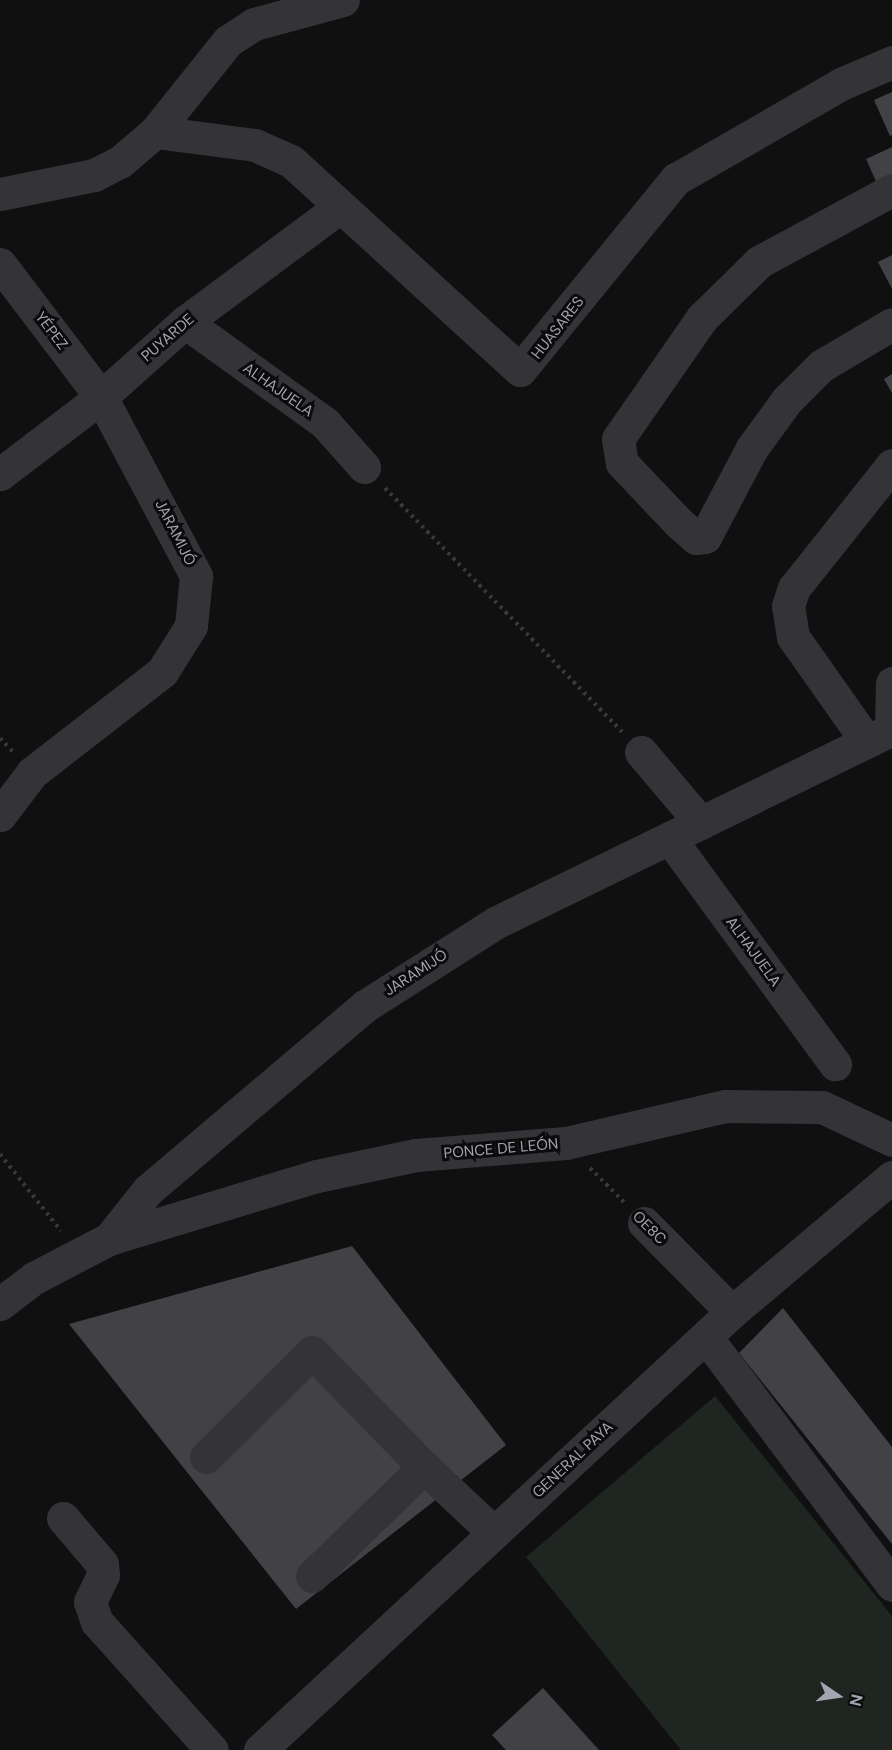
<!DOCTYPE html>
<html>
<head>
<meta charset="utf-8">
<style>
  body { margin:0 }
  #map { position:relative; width:892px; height:1750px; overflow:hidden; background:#101011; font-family:"DM Sans",sans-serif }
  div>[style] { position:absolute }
  .green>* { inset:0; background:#1f2520 }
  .building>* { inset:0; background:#424246 }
  .path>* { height:4px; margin-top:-2px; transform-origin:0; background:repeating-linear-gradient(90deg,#38393d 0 3px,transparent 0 7.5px) }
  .minor>* { height:33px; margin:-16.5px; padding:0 16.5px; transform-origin:16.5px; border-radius:16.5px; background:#343438 }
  span { translate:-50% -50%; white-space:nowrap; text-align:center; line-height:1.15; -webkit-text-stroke:6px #0b0b0c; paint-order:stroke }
  .street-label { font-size:15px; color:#a3a6b0 }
  .north { position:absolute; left:808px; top:1666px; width:60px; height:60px; -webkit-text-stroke:4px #0b0b0c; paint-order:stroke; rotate:103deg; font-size:16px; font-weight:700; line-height:24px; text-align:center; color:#a3a6b0 }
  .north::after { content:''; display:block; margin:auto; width:21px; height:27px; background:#a3a6b0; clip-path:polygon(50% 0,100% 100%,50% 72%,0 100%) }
</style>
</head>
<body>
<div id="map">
  <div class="green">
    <i style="clip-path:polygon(715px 1396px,892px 1616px,892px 1750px,681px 1750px,526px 1557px)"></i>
  </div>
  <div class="building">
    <i style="clip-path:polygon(892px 92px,892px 135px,890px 136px,874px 100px)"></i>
    <i style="clip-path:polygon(892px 147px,892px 182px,879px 188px,866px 159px)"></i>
    <i style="clip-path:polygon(892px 255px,892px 289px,878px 262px)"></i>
    <i style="clip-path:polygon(892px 374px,892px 393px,884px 379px)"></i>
    <i style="clip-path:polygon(352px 1246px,506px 1445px,296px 1609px,69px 1324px)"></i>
    <i style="clip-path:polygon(783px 1308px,892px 1447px,892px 1544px,739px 1353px)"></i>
    <i style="clip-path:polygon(543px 1688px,599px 1750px,506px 1750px,492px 1735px)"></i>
  </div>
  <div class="path">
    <i style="left:385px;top:488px;width:340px;rotate:45.8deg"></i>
    <i style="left:0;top:738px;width:19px;rotate:47deg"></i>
    <i style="left:0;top:1154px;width:98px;rotate:51.6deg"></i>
    <i style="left:590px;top:1168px;width:49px;rotate:45deg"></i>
  </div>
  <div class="minor">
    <i style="left:155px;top:132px;width:101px;rotate:7.4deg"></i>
    <i style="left:255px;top:145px;width:39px;rotate:24deg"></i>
    <i style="left:291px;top:161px;width:310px;rotate:42.4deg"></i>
    <i style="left:520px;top:370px;width:247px;rotate:-50.8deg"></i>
    <i style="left:676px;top:179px;width:190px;rotate:-29.9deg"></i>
    <i style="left:841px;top:84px;width:56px;rotate:-23.3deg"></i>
    <i style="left:892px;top:190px;width:151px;rotate:151.6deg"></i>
    <i style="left:759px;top:262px;width:80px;rotate:135.5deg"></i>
    <i style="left:702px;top:318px;width:147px;rotate:124.8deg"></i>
    <i style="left:618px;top:439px;width:24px;rotate:81deg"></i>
    <i style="left:622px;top:463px;width:81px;rotate:46.5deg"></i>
    <i style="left:678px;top:522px;width:24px;rotate:42deg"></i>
    <i style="left:696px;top:538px;width:9px;rotate:-6deg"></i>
    <i style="left:705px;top:537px;width:101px;rotate:-62.2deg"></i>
    <i style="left:752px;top:448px;width:59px;rotate:-53.9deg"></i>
    <i style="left:787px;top:400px;width:48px;rotate:-45deg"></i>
    <i style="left:821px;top:366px;width:82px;rotate:-30.6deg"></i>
    <i style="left:0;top:194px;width:96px;rotate:-11.4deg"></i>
    <i style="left:94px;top:175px;width:29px;rotate:-27deg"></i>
    <i style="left:120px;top:162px;width:46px;rotate:-40.6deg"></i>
    <i style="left:155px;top:132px;width:117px;rotate:-51.3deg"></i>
    <i style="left:228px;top:41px;width:31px;rotate:-33deg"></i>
    <i style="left:254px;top:24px;width:92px;rotate:-15.1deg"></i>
    <i style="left:0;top:264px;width:167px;rotate:52.8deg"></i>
    <i style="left:101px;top:397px;width:203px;rotate:62deg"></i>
    <i style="left:196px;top:576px;width:50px;rotate:95.7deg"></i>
    <i style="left:191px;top:626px;width:54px;rotate:122.2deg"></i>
    <i style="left:162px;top:672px;width:165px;rotate:142.2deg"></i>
    <i style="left:32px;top:773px;width:53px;rotate:127.3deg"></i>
    <i style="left:185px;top:322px;width:173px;rotate:35.8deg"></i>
    <i style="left:325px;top:423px;width:59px;rotate:48.4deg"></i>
    <i style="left:0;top:474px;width:127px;rotate:-37.3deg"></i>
    <i style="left:101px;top:397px;width:113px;rotate:-41.8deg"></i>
    <i style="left:185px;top:322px;width:194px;rotate:-36.6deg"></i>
    <i style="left:891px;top:729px;width:46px;rotate:-88.8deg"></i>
    <i style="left:865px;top:739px;width:125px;rotate:-125.2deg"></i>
    <i style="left:793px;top:637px;width:31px;rotate:-99deg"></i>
    <i style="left:788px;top:606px;width:19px;rotate:-72deg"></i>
    <i style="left:794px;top:588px;width:157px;rotate:-51.5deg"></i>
    <i style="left:641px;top:752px;width:93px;rotate:49.8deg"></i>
    <i style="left:671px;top:840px;width:278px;rotate:53.8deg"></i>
    <i style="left:644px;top:1223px;width:125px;rotate:45.3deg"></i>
    <i style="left:109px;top:1239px;width:217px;rotate:-16.9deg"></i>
    <i style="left:317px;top:1176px;width:101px;rotate:-12deg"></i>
    <i style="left:416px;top:1155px;width:150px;rotate:-4.6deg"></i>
    <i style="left:566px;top:1143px;width:163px;rotate:-13.1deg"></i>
    <i style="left:725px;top:1106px;width:97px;rotate:0.6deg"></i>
    <i style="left:822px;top:1107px;width:77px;rotate:25.2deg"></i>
    <i style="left:0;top:1304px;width:43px;rotate:-37.4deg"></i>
    <i style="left:34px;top:1278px;width:85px;rotate:-27.5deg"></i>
    <i style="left:109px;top:1239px;width:63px;rotate:-51.5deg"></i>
    <i style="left:148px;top:1190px;width:285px;rotate:-40.3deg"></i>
    <i style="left:365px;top:1006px;width:156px;rotate:-32.5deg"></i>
    <i style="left:497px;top:922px;width:440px;rotate:-26deg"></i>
    <i style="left:706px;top:1337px;width:310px;rotate:53.1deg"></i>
    <i style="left:206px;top:1457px;width:149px;rotate:-44.7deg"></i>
    <i style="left:312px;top:1352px;width:161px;rotate:45.8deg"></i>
    <i style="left:63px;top:1518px;width:60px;rotate:49.7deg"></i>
    <i style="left:102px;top:1564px;width:11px;rotate:85deg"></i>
    <i style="left:103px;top:1575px;width:30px;rotate:116deg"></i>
    <i style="left:90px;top:1602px;width:21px;rotate:71deg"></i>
    <i style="left:97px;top:1622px;width:172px;rotate:48.1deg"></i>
    <i style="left:312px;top:1576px;width:156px;rotate:-44.2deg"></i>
    <i style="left:424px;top:1467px;width:96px;rotate:43.3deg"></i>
    <i style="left:260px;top:1750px;width:644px;rotate:-42.86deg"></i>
    <i style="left:732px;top:1312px;width:209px;rotate:-40.2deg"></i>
  </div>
  <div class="street-label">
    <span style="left:558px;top:328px;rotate:-52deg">HUASARES</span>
    <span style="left:51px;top:331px;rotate:53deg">YÉPEZ</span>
    <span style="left:168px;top:338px;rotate:-41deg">PUYARDE</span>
    <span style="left:278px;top:390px;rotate:35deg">ALHAJUELA</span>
    <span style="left:175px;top:533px;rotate:63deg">JARAMIJÓ</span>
    <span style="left:753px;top:952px;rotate:54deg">ALHAJUELA</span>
    <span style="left:416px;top:973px;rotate:-33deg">JARAMIJÓ</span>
    <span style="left:501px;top:1149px;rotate:-5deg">PONCE DE LEÓN</span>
    <span style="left:649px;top:1228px;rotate:45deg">OE8C</span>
    <span style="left:573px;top:1460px;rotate:-43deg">GENERAL PAYA</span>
  </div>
  <div class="north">N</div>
</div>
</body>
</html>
